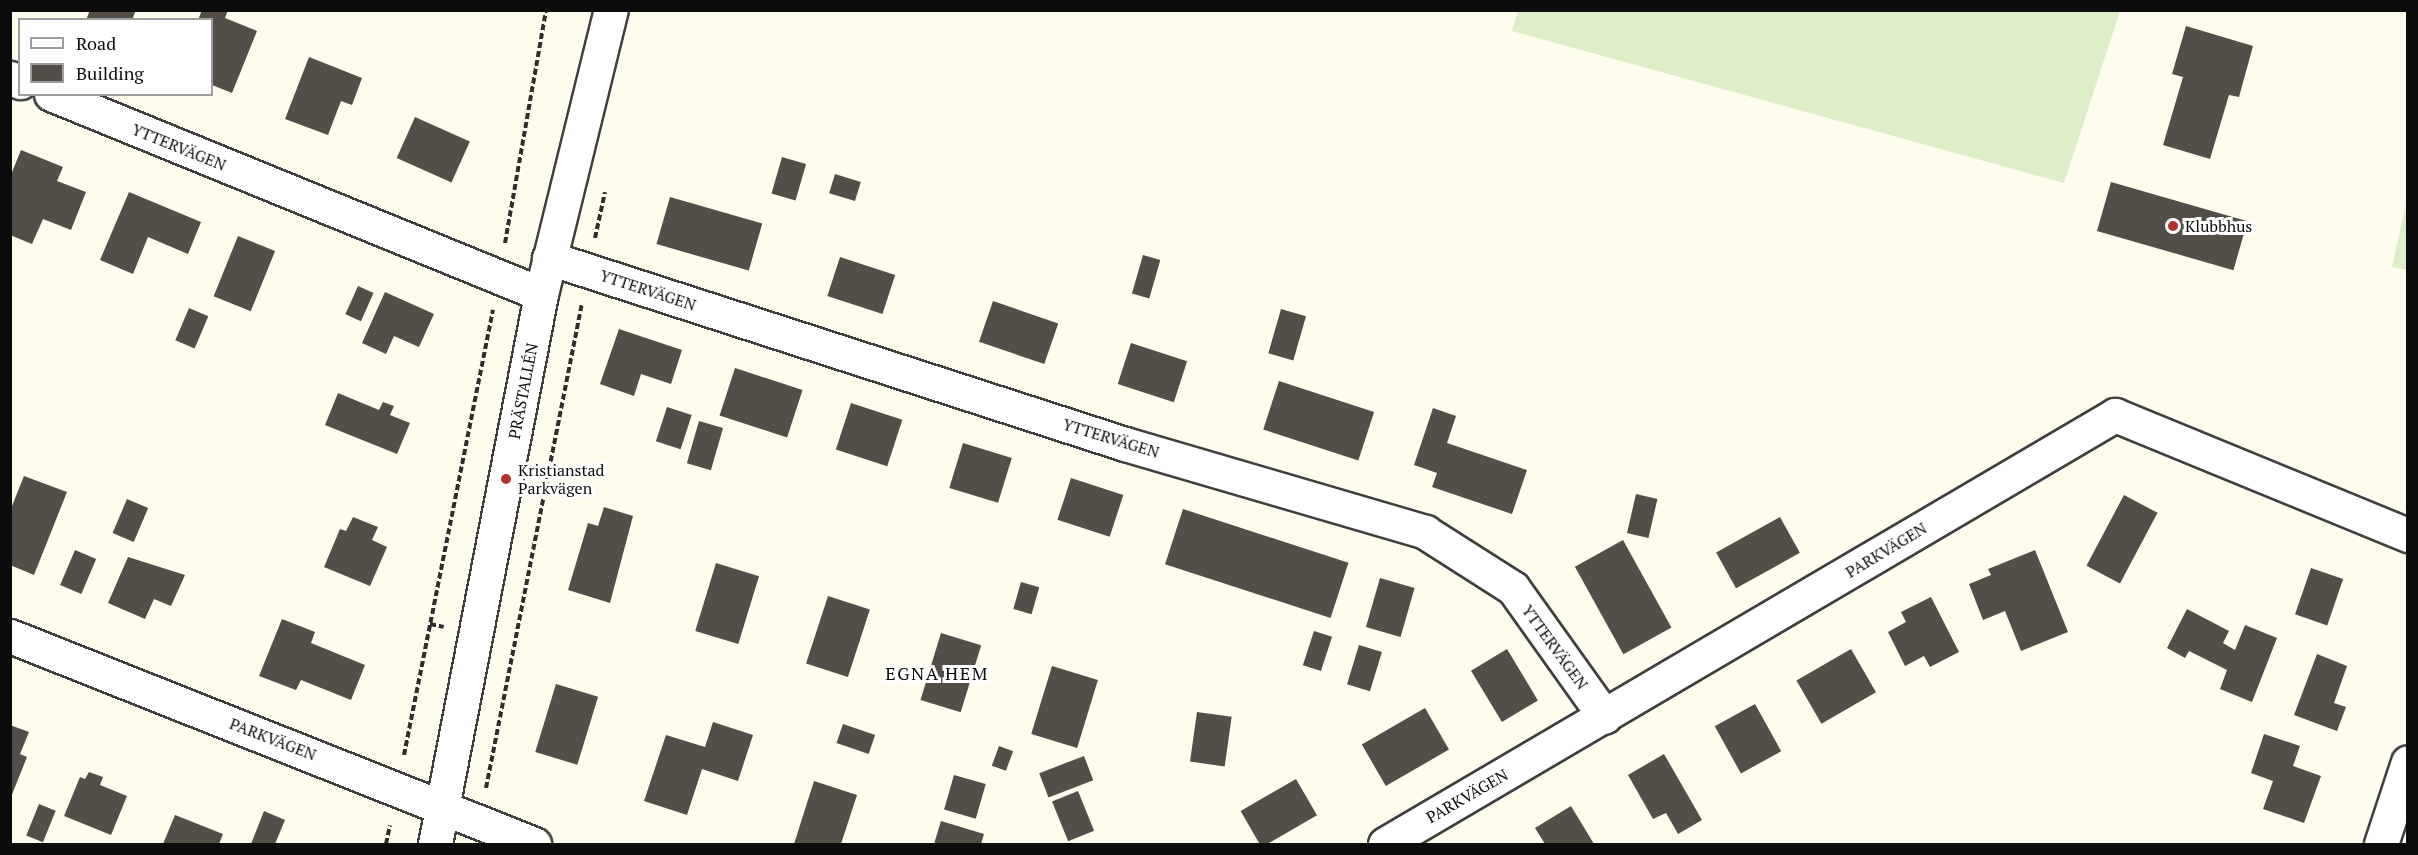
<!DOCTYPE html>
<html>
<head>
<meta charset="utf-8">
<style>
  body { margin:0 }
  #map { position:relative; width:2418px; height:855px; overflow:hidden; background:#fefcec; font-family:"PT Serif",serif }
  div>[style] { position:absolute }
  .pitch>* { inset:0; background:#deeec9 }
  .building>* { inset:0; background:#544e49; transform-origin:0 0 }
  .path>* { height:4px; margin-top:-2px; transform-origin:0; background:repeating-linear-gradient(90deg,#2e2e2e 0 6px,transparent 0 9px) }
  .roads { filter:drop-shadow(2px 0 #3f3f3f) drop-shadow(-2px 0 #3f3f3f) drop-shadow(0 2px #3f3f3f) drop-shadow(0 -2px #3f3f3f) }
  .minor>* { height:33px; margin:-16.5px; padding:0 16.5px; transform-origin:16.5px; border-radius:16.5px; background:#fff }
  .tertiary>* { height:33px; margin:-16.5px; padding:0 16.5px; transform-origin:16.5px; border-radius:16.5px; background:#fff }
  .dots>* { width:16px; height:16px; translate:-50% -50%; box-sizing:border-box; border:3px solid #fff; border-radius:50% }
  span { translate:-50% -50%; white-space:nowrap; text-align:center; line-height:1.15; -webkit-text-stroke:6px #fff; paint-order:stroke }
  .street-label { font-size:16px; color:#0c0c0c }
  .poi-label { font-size:16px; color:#0c0c0c }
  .left { translate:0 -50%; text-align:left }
  .neighbourhood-label { font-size:18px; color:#0c0c0c; letter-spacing:1.5px }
  .frame { position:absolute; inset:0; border:12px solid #0c0c0c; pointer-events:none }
  .legend { position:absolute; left:18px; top:18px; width:195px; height:78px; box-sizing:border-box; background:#fff; border:2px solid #9e9e9e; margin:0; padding:8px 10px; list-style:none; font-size:18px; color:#0c0c0c }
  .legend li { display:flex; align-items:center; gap:12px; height:30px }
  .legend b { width:30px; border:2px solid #9e9e9e }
</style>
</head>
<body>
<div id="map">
  <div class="pitch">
    <i style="clip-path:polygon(1518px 10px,2120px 10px,2120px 11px,2064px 183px,1512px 31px)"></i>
    <i style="clip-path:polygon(2407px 199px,2407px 270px,2392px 267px)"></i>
  </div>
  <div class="building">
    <i style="clip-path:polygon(90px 10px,136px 10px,132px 20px,86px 20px)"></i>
    <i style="clip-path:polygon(202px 10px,228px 10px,225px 18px,257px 31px,232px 93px,212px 85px,212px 20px,198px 20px)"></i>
    <i style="clip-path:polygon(2186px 26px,2253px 46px,2239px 97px,2229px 95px,2210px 159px,2163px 145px,2183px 77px,2172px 74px)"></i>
    <i style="clip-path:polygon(309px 57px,362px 78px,352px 105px,341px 101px,328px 135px,285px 119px)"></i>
    <i style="left:415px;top:117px;width:60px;height:45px;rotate:24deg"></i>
    <i style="clip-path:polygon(21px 150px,63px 167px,57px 181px,86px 192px,71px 230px,43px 219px,32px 244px,10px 235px,10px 177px)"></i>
    <i style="left:782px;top:157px;width:25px;height:38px;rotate:16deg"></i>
    <i style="left:835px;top:174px;width:27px;height:20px;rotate:17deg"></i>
    <i style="left:2111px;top:182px;width:142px;height:51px;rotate:16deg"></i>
    <i style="clip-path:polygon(129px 192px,201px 222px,188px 254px,148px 237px,133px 274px,100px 260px)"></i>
    <i style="left:670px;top:197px;width:96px;height:49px;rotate:16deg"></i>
    <i style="left:238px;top:236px;width:40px;height:65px;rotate:22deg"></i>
    <i style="left:1143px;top:255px;width:18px;height:40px;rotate:16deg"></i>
    <i style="left:840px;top:257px;width:58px;height:41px;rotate:18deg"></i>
    <i style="left:358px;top:286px;width:17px;height:31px;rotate:24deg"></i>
    <i style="clip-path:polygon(385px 292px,434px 314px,419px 347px,394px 336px,386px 354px,362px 343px)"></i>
    <i style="left:993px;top:301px;width:69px;height:43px;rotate:19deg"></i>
    <i style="left:189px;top:308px;width:21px;height:35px;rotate:23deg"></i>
    <i style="left:1281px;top:309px;width:26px;height:46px;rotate:16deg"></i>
    <i style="clip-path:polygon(619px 329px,682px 350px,671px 384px,641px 374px,634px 396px,600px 384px)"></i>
    <i style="left:1131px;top:343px;width:59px;height:43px;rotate:18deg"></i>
    <i style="left:735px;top:368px;width:71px;height:50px;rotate:18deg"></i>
    <i style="left:1279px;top:381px;width:100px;height:51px;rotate:18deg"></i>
    <i style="clip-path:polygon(338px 393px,379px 410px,383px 402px,394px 406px,390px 415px,410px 423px,397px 454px,325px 425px)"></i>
    <i style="left:851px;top:403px;width:54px;height:49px;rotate:18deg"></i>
    <i style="left:667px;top:407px;width:26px;height:36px;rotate:18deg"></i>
    <i style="clip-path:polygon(1433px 408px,1456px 416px,1447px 443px,1527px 470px,1512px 514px,1432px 487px,1437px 473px,1414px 465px)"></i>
    <i style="left:699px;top:421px;width:25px;height:44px;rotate:16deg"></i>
    <i style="left:963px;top:443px;width:51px;height:47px;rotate:17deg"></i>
    <i style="clip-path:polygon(24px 476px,67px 492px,34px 575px,10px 565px,10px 511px)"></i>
    <i style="left:1071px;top:478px;width:55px;height:44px;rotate:18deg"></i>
    <i style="left:1636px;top:494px;width:22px;height:40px;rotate:13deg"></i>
    <i style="left:2124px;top:495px;width:38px;height:80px;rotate:28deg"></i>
    <i style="left:127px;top:499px;width:23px;height:37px;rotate:23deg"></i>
    <i style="clip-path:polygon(604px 507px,633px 516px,610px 603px,568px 590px,588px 523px,598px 526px)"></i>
    <i style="left:1183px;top:509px;width:174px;height:58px;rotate:18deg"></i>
    <i style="clip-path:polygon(353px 517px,378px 527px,372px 540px,387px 547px,370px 586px,324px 567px,340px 529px,346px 531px)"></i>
    <i style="left:1780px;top:517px;width:41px;height:73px;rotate:61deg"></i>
    <i style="left:1623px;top:540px;width:100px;height:55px;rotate:61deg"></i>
    <i style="left:75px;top:550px;width:23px;height:38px;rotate:23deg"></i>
    <i style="clip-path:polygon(2035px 550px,2068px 632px,2021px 651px,2005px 611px,1983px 620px,1969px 584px,1991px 575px,1988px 569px)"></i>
    <i style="clip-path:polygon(128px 557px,185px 575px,171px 606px,154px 599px,145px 619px,108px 603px)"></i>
    <i style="left:716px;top:563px;width:45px;height:71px;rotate:17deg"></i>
    <i style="left:2311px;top:568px;width:34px;height:49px;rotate:19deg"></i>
    <i style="left:1380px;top:578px;width:36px;height:51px;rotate:16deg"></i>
    <i style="left:1021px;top:582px;width:19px;height:28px;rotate:16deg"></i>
    <i style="left:828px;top:596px;width:44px;height:71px;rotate:18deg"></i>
    <i style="clip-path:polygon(1931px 597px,1959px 652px,1930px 667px,1924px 656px,1905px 666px,1888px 632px,1906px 622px,1901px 612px)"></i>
    <i style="clip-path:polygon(2187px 609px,2229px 631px,2223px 643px,2235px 650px,2245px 625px,2277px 638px,2252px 702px,2220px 689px,2227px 670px,2189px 651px,2185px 658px,2167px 648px)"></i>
    <i style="clip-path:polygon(282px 619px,315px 632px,311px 643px,365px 665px,351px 700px,301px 680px,296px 690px,259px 676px)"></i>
    <i style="left:1314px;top:631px;width:19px;height:36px;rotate:18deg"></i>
    <i style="left:941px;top:633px;width:42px;height:70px;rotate:17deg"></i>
    <i style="left:1359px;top:645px;width:24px;height:41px;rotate:17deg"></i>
    <i style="left:1507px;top:649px;width:60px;height:42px;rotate:59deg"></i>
    <i style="left:1851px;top:649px;width:50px;height:63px;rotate:60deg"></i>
    <i style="clip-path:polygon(2317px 654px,2347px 666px,2334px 703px,2346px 707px,2337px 731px,2294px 715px)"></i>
    <i style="left:1052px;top:666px;width:48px;height:71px;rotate:17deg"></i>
    <i style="left:556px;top:684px;width:44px;height:71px;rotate:17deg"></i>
    <i style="left:1755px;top:704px;width:54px;height:46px;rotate:61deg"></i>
    <i style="left:1425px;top:708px;width:48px;height:73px;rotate:60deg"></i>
    <i style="left:1197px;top:712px;width:35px;height:50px;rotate:8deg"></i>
    <i style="clip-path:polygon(713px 722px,753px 735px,738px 781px,702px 769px,687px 815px,644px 801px,666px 735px,705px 747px)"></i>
    <i style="left:843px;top:724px;width:34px;height:20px;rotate:19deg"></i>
    <i style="clip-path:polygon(10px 725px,29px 732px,20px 754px,27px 757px,11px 797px)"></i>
    <i style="clip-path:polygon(2264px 734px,2300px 746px,2293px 766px,2321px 776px,2304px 823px,2263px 809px,2273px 781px,2251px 773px)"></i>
    <i style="left:999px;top:746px;width:15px;height:21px;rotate:20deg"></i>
    <i style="clip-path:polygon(1664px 754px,1702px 820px,1678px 834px,1666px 813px,1653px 819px,1628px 775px)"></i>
    <i style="left:1084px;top:756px;width:26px;height:48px;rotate:69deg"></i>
    <i style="clip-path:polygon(89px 772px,103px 777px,100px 785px,127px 796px,111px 835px,64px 816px,80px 777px,85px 779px)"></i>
    <i style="left:954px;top:775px;width:33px;height:36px;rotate:16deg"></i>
    <i style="left:1296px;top:779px;width:42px;height:64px;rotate:60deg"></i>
    <i style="clip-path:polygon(814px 781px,857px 795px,841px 844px,794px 844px)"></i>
    <i style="left:1078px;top:791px;width:43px;height:28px;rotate:68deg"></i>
    <i style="left:39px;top:804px;width:18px;height:34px;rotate:22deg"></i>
    <i style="clip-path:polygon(1571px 806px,1594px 844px,1545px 844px,1535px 828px)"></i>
    <i style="clip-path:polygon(264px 811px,285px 820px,275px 844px,251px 844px)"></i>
    <i style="clip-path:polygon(175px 815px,223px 834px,219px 844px,163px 844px)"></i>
    <i style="clip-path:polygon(941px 821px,984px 834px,981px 844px,934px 844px)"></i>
  </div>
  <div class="path">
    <i style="left:595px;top:238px;width:47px;rotate:-77.7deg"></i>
    <i style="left:505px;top:243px;width:237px;rotate:-80deg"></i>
    <i style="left:430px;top:624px;width:14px;rotate:12deg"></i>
    <i style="left:404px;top:755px;width:454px;rotate:-78.7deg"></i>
    <i style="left:486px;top:788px;width:493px;rotate:-78.8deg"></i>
    <i style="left:386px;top:844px;width:19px;rotate:-78deg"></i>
  </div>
  <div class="roads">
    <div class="minor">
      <i style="left:10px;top:78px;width:11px;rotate:22deg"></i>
      <i style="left:51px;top:94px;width:529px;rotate:22.2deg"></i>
      <i style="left:549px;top:258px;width:605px;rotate:17.9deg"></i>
      <i style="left:1125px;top:444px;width:313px;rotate:16.3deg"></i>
      <i style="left:1425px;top:532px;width:104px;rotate:32.5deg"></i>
      <i style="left:1513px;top:588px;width:158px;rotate:54.5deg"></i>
      <i style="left:10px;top:636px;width:564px;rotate:21.65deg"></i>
      <i style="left:1385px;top:844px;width:847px;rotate:-30.44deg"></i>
      <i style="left:2115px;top:415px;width:317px;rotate:22.3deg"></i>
      <i style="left:2381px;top:844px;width:86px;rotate:-71.8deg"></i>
    </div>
    <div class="tertiary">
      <i style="left:435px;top:844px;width:560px;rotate:-79.09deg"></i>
      <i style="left:541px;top:294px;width:292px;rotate:-76.2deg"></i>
    </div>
  </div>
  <div class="dots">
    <i style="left:2173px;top:226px;background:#b4312c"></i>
    <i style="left:506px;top:479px;background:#b4312c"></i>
  </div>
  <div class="street-label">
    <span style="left:179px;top:147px;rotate:22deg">YTTERVÄGEN</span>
    <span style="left:648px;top:290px;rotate:18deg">YTTERVÄGEN</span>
    <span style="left:523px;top:391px;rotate:-79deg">PRÄSTALLÉN</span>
    <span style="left:1111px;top:438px;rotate:17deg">YTTERVÄGEN</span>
    <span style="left:1886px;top:550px;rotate:-31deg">PARKVÄGEN</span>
    <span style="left:1555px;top:647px;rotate:54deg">YTTERVÄGEN</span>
    <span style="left:273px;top:739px;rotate:21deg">PARKVÄGEN</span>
    <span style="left:1467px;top:796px;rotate:-30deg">PARKVÄGEN</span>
  </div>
  <div class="poi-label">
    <span class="left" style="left:2185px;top:226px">Klubbhus</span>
    <span class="left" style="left:518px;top:479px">Kristianstad<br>Parkvägen</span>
  </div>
  <div class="neighbourhood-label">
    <span style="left:937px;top:673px">EGNA HEM</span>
  </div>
  <div class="frame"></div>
  <ul class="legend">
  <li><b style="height:8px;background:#fff"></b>Road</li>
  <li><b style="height:16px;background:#544e49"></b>Building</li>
  </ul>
</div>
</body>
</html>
